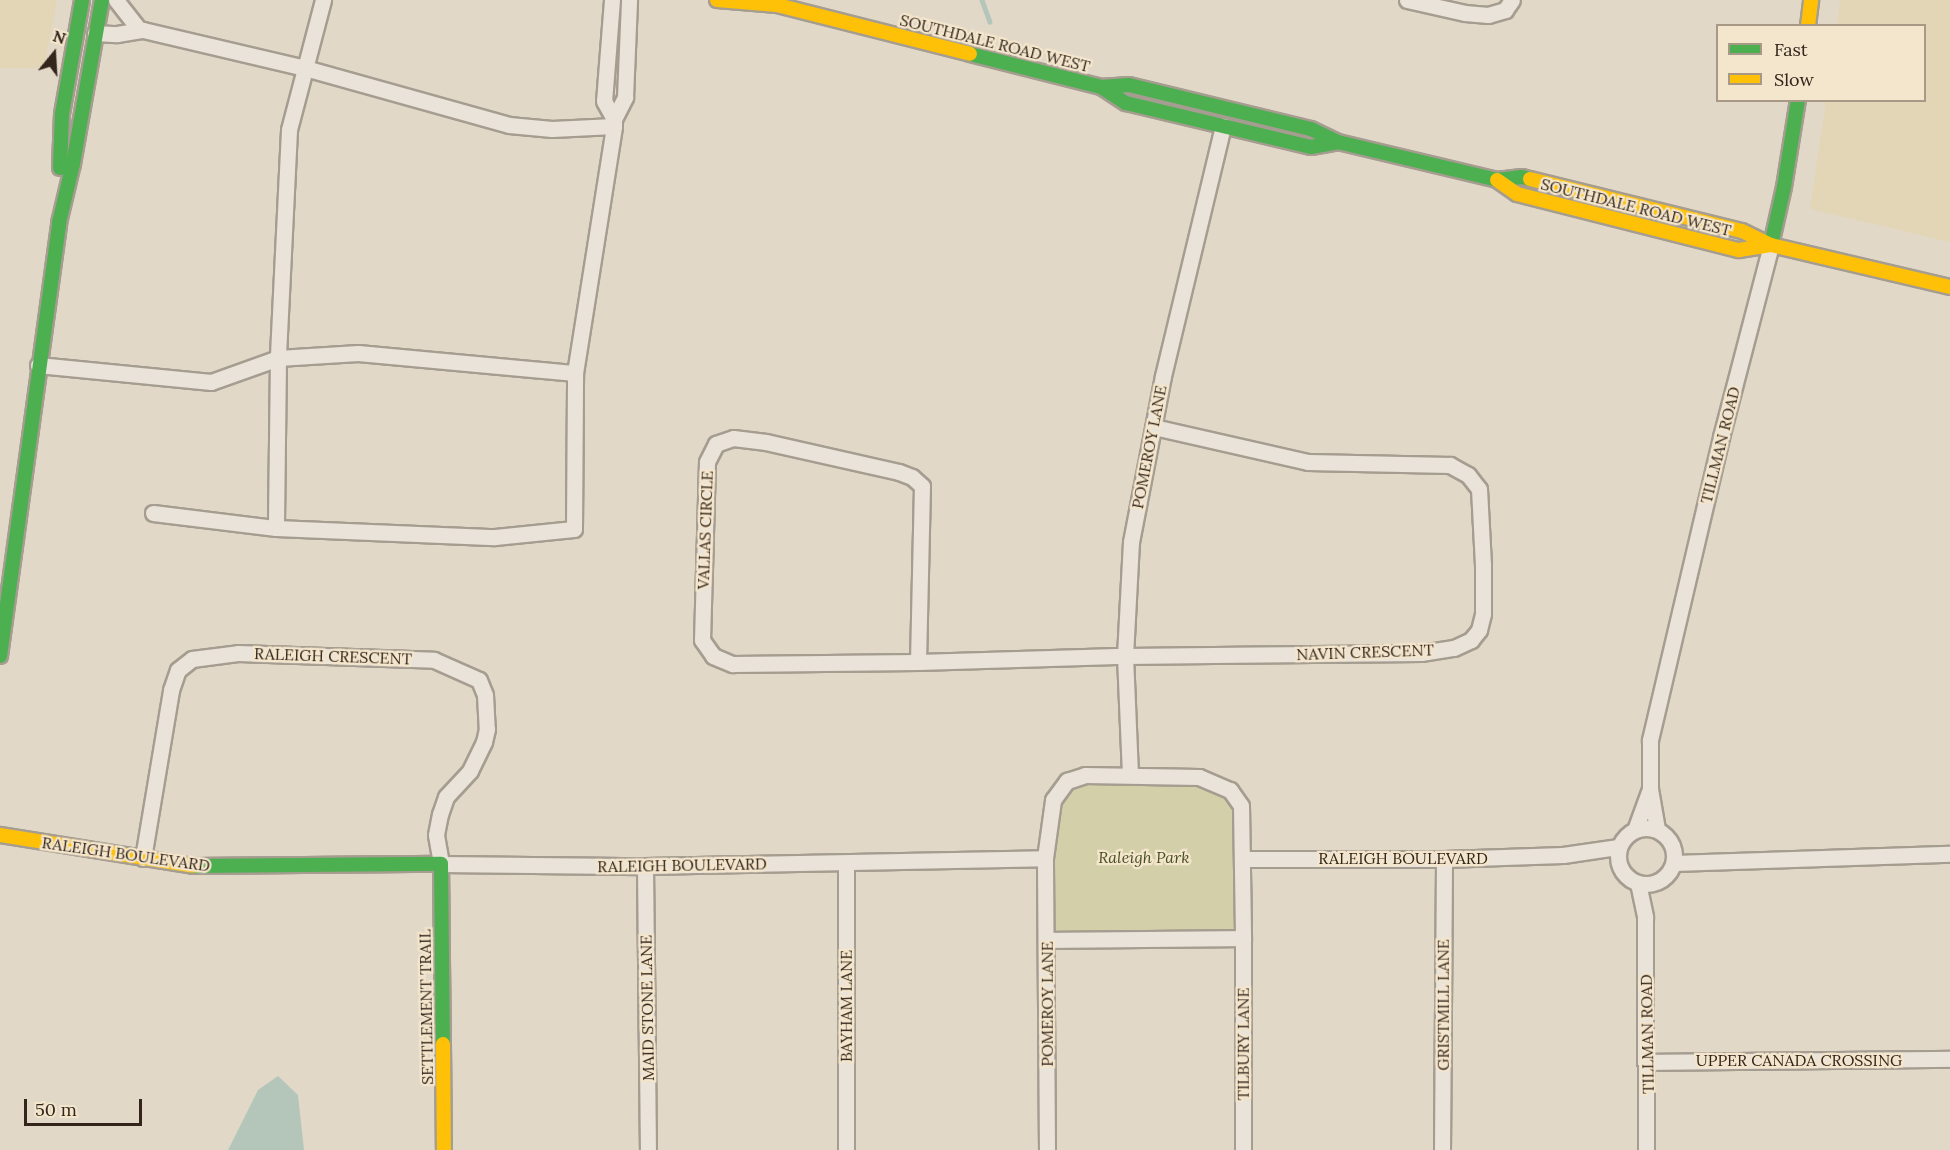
<!DOCTYPE html>
<html>
<head>
<meta charset="utf-8">
<style>
  body { margin:0 }
  #map { position:relative; width:1950px; height:1150px; overflow:hidden; background:#e2d8c7; font-family:Lora,serif }
  div>[style] { position:absolute }
  .farmland>* { inset:0; background:#e2d6b7 }
  .green>* { inset:0; background:#d3d0a9 }
  .water>* { inset:0; background:#b4c6b9 }
  .stream>* { height:4.5px; margin:-2.25px; padding:0 2.25px; transform-origin:2.25px; border-radius:2.25px; background:#b4c6b9 }
  .roads { filter:drop-shadow(2px 0 #a69d91) drop-shadow(-2px 0 #a69d91) drop-shadow(0 2px #a69d91) drop-shadow(0 -2px #a69d91) }
  .street>* { height:15px; margin:-7.5px; padding:0 7.5px; transform-origin:7.5px; border-radius:7.5px; background:#eae3d9 }
  .street>.ring { margin:-7.5px; padding:0; box-sizing:content-box; background:none; border:15px solid #eae3d9; border-radius:50% }
  .fast>* { height:14px; margin:-7px; padding:0 7px; transform-origin:7px; border-radius:7px; background:#4caf50 }
  .slow>* { height:14px; margin:-7px; padding:0 7px; transform-origin:7px; border-radius:7px; background:#ffc107 }
  span { translate:-50% -50%; white-space:nowrap; text-align:center; line-height:1.15; -webkit-text-stroke:4.5px #f4e6cc; paint-order:stroke }
  .street-label { font-size:16px; color:#33251b }
  .park-label { font-size:16px; color:#475022; font-style:italic }
  .legend { position:absolute; left:1716px; top:24px; width:210px; height:78px; box-sizing:border-box; background:#f4e6cc; border:2px solid #a79985; margin:0; padding:8px 10px; list-style:none; font-size:18px; color:#33251b }
  .legend li { display:flex; align-items:center; gap:12px; height:30px }
  .legend b { width:30px; border:2px solid #a79985 }
  .north { position:absolute; left:24px; top:24px; width:60px; height:60px; -webkit-text-stroke:4px #f4e6cc; paint-order:stroke; rotate:18deg; font-size:16px; font-weight:700; line-height:24px; text-align:center; color:#33251b }
  .north::after { content:''; display:block; margin:auto; width:21px; height:27px; background:#33251b; clip-path:polygon(50% 0,100% 100%,50% 72%,0 100%) }
  .scale { position:absolute; left:24px; top:1099px; width:118px; height:27px; box-sizing:border-box; border:3px solid #33251b; border-top:0; padding-left:8px; font-size:18px; line-height:21px; white-space:nowrap; color:#33251b; -webkit-text-stroke:4px #f4e6cc; paint-order:stroke }
</style>
</head>
<body>
<div id="map">
  <div class="farmland">
    <i style="clip-path:polygon(0 0,57px 0,44px 68px,0 68px)"></i>
    <i style="clip-path:polygon(1840px 0,1950px 0,1950px 242px,1810px 209px,1826px 101px,1924px 100px,1924px 26px,1837px 25px)"></i>
  </div>
  <div class="green">
    <i style="clip-path:polygon(1199px 777px,1241px 806px,1243px 938px,1048px 940px,1053px 800px,1067px 781px)"></i>
  </div>
  <div class="water">
    <i style="clip-path:polygon(278px 1076px,298px 1095px,304px 1150px,228px 1150px,258px 1090px)"></i>
  </div>
  <div class="stream">
    <i style="left:982px;top:0;width:23px;rotate:70deg"></i>
  </div>
  <div class="roads">
    <div class="street">
      <i style="left:116px;top:0;width:36px;rotate:52deg"></i>
      <i style="left:323px;top:0;width:134px;rotate:104.7deg"></i>
      <i style="left:289px;top:130px;width:228px;rotate:92.8deg"></i>
      <i style="left:278px;top:358px;width:80px;rotate:-3.6deg"></i>
      <i style="left:358px;top:353px;width:218px;rotate:5.3deg"></i>
      <i style="left:575px;top:373px;width:250px;rotate:-81deg"></i>
      <i style="left:612px;top:0;width:101px;rotate:94.5deg"></i>
      <i style="left:604px;top:101px;width:21px;rotate:61deg"></i>
      <i style="left:1407px;top:0;width:59px;rotate:12.6deg"></i>
      <i style="left:1465px;top:13px;width:23px;rotate:5deg"></i>
      <i style="left:1488px;top:15px;width:18px;rotate:-16deg"></i>
      <i style="left:1505px;top:10px;width:12px;rotate:-55deg"></i>
      <i style="left:95px;top:33px;width:22px;rotate:3deg"></i>
      <i style="left:117px;top:34px;width:26px;rotate:-9deg"></i>
      <i style="left:143px;top:30px;width:166px;rotate:13.2deg"></i>
      <i style="left:305px;top:68px;width:212px;rotate:15.6deg"></i>
      <i style="left:509px;top:125px;width:43px;rotate:5.3deg"></i>
      <i style="left:552px;top:129px;width:62px;rotate:-2.8deg"></i>
      <i style="left:614px;top:126px;width:7px;rotate:-90deg"></i>
      <i style="left:614px;top:119px;width:25px;rotate:-63deg"></i>
      <i style="left:625px;top:97px;width:97px;rotate:-87.6deg"></i>
      <i style="left:38px;top:365px;width:174px;rotate:5.6deg"></i>
      <i style="left:211px;top:382px;width:71px;rotate:-19.7deg"></i>
      <i style="left:278px;top:358px;width:170px;rotate:90.7deg"></i>
      <i style="left:276px;top:528px;width:219px;rotate:2.4deg"></i>
      <i style="left:495px;top:537px;width:79px;rotate:-5.8deg"></i>
      <i style="left:574px;top:529px;width:156px;rotate:-89.6deg"></i>
      <i style="left:153px;top:513px;width:124px;rotate:7deg"></i>
      <i style="left:918px;top:662px;width:176px;rotate:-88.7deg"></i>
      <i style="left:922px;top:486px;width:13px;rotate:-138deg"></i>
      <i style="left:912px;top:477px;width:14px;rotate:-159deg"></i>
      <i style="left:899px;top:472px;width:136px;rotate:-167.3deg"></i>
      <i style="left:766px;top:442px;width:33px;rotate:-173deg"></i>
      <i style="left:733px;top:438px;width:18px;rotate:161deg"></i>
      <i style="left:716px;top:444px;width:20px;rotate:117deg"></i>
      <i style="left:707px;top:462px;width:178px;rotate:91.6deg"></i>
      <i style="left:702px;top:640px;width:19px;rotate:55deg"></i>
      <i style="left:713px;top:656px;width:21px;rotate:23deg"></i>
      <i style="left:732px;top:664px;width:186px;rotate:-0.6deg"></i>
      <i style="left:918px;top:662px;width:207px;rotate:-1.7deg"></i>
      <i style="left:1125px;top:656px;width:296px;rotate:-0.6deg"></i>
      <i style="left:1421px;top:653px;width:33px;rotate:-9deg"></i>
      <i style="left:1454px;top:648px;width:19px;rotate:-25deg"></i>
      <i style="left:1471px;top:640px;width:13px;rotate:-51deg"></i>
      <i style="left:1479px;top:630px;width:16px;rotate:-76deg"></i>
      <i style="left:1483px;top:614px;width:49px;rotate:-90deg"></i>
      <i style="left:1483px;top:565px;width:76px;rotate:-93deg"></i>
      <i style="left:1479px;top:489px;width:18px;rotate:-128deg"></i>
      <i style="left:1468px;top:475px;width:21px;rotate:-151deg"></i>
      <i style="left:1450px;top:465px;width:142px;rotate:-178.8deg"></i>
      <i style="left:1308px;top:462px;width:158px;rotate:-167.2deg"></i>
      <i style="left:1130px;top:775px;width:119px;rotate:-92.4deg"></i>
      <i style="left:1125px;top:656px;width:114px;rotate:-87deg"></i>
      <i style="left:1131px;top:542px;width:169px;rotate:-79.1deg"></i>
      <i style="left:1163px;top:376px;width:257px;rotate:-76.5deg"></i>
      <i class="ring" style="left:1618px;top:828px;width:41px;height:41px"></i>
      <i style="left:1657px;top:829px;width:41px;rotate:-99.9deg"></i>
      <i style="left:1650px;top:789px;width:49px;rotate:-90deg"></i>
      <i style="left:1650px;top:740px;width:311px;rotate:-76.8deg"></i>
      <i style="left:1721px;top:437px;width:198px;rotate:-75.4deg"></i>
      <i style="left:1635px;top:830px;width:44px;rotate:-69.9deg"></i>
      <i style="left:143px;top:858px;width:170px;rotate:-80.5deg"></i>
      <i style="left:171px;top:690px;width:21px;rotate:-71deg"></i>
      <i style="left:178px;top:670px;width:18px;rotate:-38deg"></i>
      <i style="left:192px;top:659px;width:46px;rotate:-7.4deg"></i>
      <i style="left:238px;top:653px;width:196px;rotate:2deg"></i>
      <i style="left:434px;top:660px;width:49px;rotate:24deg"></i>
      <i style="left:479px;top:680px;width:16px;rotate:68deg"></i>
      <i style="left:485px;top:695px;width:34px;rotate:87deg"></i>
      <i style="left:487px;top:729px;width:13px;rotate:103deg"></i>
      <i style="left:484px;top:742px;width:32px;rotate:116deg"></i>
      <i style="left:470px;top:771px;width:35px;rotate:133deg"></i>
      <i style="left:446px;top:797px;width:18px;rotate:109deg"></i>
      <i style="left:440px;top:814px;width:21px;rotate:101deg"></i>
      <i style="left:436px;top:835px;width:29px;rotate:80deg"></i>
      <i style="left:441px;top:864px;width:204px;rotate:0.6deg"></i>
      <i style="left:645px;top:866px;width:400px;rotate:-1.1deg"></i>
      <i style="left:1242px;top:859px;width:202px"></i>
      <i style="left:1444px;top:859px;width:119px;rotate:-1.9deg"></i>
      <i style="left:1563px;top:855px;width:56px;rotate:-8.3deg"></i>
      <i style="left:846px;top:863px;width:287px;rotate:90deg"></i>
      <i style="left:1674px;top:863px;width:276px;rotate:-1.9deg"></i>
      <i style="left:645px;top:866px;width:284px;rotate:89.4deg"></i>
      <i style="left:1638px;top:883px;width:35px;rotate:78deg"></i>
      <i style="left:1645px;top:917px;width:233px;rotate:89.8deg"></i>
      <i style="left:1243px;top:938px;width:212px;rotate:90deg"></i>
      <i style="left:1647px;top:1062px;width:303px;rotate:-0.6deg"></i>
      <i style="left:1047px;top:1150px;width:292px;rotate:-90.4deg"></i>
      <i style="left:1045px;top:858px;width:59px;rotate:-82.1deg"></i>
      <i style="left:1053px;top:800px;width:24px;rotate:-54deg"></i>
      <i style="left:1067px;top:781px;width:19px;rotate:-18deg"></i>
      <i style="left:1085px;top:775px;width:114px;rotate:1deg"></i>
      <i style="left:1199px;top:777px;width:34px;rotate:23deg"></i>
      <i style="left:1230px;top:790px;width:19px;rotate:55deg"></i>
      <i style="left:1241px;top:806px;width:132px;rotate:89.1deg"></i>
      <i style="left:1243px;top:938px;width:195px;rotate:179.4deg"></i>
      <i style="left:1442px;top:1150px;width:291px;rotate:-89.6deg"></i>
    </div>
    <div class="fast">
      <i style="left:970px;top:54px;width:135px;rotate:14.1deg"></i>
      <i style="left:1101px;top:87px;width:30px;rotate:33deg"></i>
      <i style="left:1126px;top:103px;width:190px;rotate:13.4deg"></i>
      <i style="left:1311px;top:147px;width:27px;rotate:-10deg"></i>
      <i style="left:1101px;top:87px;width:28px;rotate:-4deg"></i>
      <i style="left:1129px;top:85px;width:187px;rotate:13.6deg"></i>
      <i style="left:1311px;top:129px;width:30px;rotate:26deg"></i>
      <i style="left:1338px;top:142px;width:163px;rotate:13.4deg"></i>
      <i style="left:1497px;top:180px;width:25px;rotate:-7deg"></i>
      <i style="left:1522px;top:177px;width:8px;rotate:14deg"></i>
      <i style="left:60px;top:168px;width:54px;rotate:-87.9deg"></i>
      <i style="left:62px;top:114px;width:116px;rotate:-80deg"></i>
      <i style="left:1771px;top:245px;width:59px;rotate:-77.4deg"></i>
      <i style="left:1784px;top:187px;width:88px;rotate:-80.9deg"></i>
      <i style="left:0;top:656px;width:437px;rotate:-82.2deg"></i>
      <i style="left:59px;top:223px;width:61px;rotate:-76.7deg"></i>
      <i style="left:73px;top:164px;width:167px;rotate:-80deg"></i>
      <i style="left:193px;top:866px;width:248px;rotate:-0.5deg"></i>
      <i style="left:441px;top:864px;width:180px;rotate:89.4deg"></i>
    </div>
    <div class="slow">
      <i style="left:717px;top:0;width:60px;rotate:4.8deg"></i>
      <i style="left:777px;top:5px;width:199px;rotate:14.2deg"></i>
      <i style="left:1808px;top:26px;width:26px;rotate:-83deg"></i>
      <i style="left:1530px;top:179px;width:218px;rotate:13.8deg"></i>
      <i style="left:1742px;top:231px;width:32px;rotate:26deg"></i>
      <i style="left:1771px;top:245px;width:184px;rotate:13.2deg"></i>
      <i style="left:1497px;top:180px;width:24px;rotate:35deg"></i>
      <i style="left:1517px;top:194px;width:229px;rotate:14.2deg"></i>
      <i style="left:1739px;top:250px;width:32px;rotate:-9deg"></i>
      <i style="left:0;top:835px;width:195px;rotate:9.1deg"></i>
      <i style="left:443px;top:1044px;width:106px;rotate:89.5deg"></i>
    </div>
  </div>
  <div class="street-label">
    <span style="left:995px;top:43px;rotate:14deg">SOUTHDALE ROAD WEST</span>
    <span style="left:1636px;top:207px;rotate:14deg">SOUTHDALE ROAD WEST</span>
    <span style="left:1720px;top:445px;rotate:-76deg">TILLMAN ROAD</span>
    <span style="left:1149px;top:447px;rotate:-79deg">POMEROY LANE</span>
    <span style="left:705px;top:530px;rotate:-88deg">VALLAS CIRCLE</span>
    <span style="left:1365px;top:652px;rotate:-2deg">NAVIN CRESCENT</span>
    <span style="left:333px;top:656px;rotate:2deg">RALEIGH CRESCENT</span>
    <span style="left:126px;top:854px;rotate:8deg">RALEIGH BOULEVARD</span>
    <span style="left:1403px;top:858px">RALEIGH BOULEVARD</span>
    <span style="left:682px;top:865px;rotate:-1deg">RALEIGH BOULEVARD</span>
    <span style="left:1047px;top:1004px;rotate:-90deg">POMEROY LANE</span>
    <span style="left:1443px;top:1005px;rotate:-90deg">GRISTMILL LANE</span>
    <span style="left:846px;top:1006px;rotate:-90deg">BAYHAM LANE</span>
    <span style="left:426px;top:1007px;rotate:-91deg">SETTLEMENT TRAIL</span>
    <span style="left:647px;top:1008px;rotate:-91deg">MAID STONE LANE</span>
    <span style="left:1647px;top:1034px;rotate:-91deg">TILLMAN ROAD</span>
    <span style="left:1243px;top:1044px;rotate:-90deg">TILBURY LANE</span>
    <span style="left:1799px;top:1060px">UPPER CANADA CROSSING</span>
  </div>
  <div class="park-label">
    <span style="left:1144px;top:857px">Raleigh Park</span>
  </div>
  <ul class="legend">
  <li><b style="height:8px;background:#4caf50"></b>Fast</li>
  <li><b style="height:8px;background:#ffc107"></b>Slow</li>
  </ul>
  <div class="north">N</div>
  <div class="scale">50 m</div>
</div>
</body>
</html>
